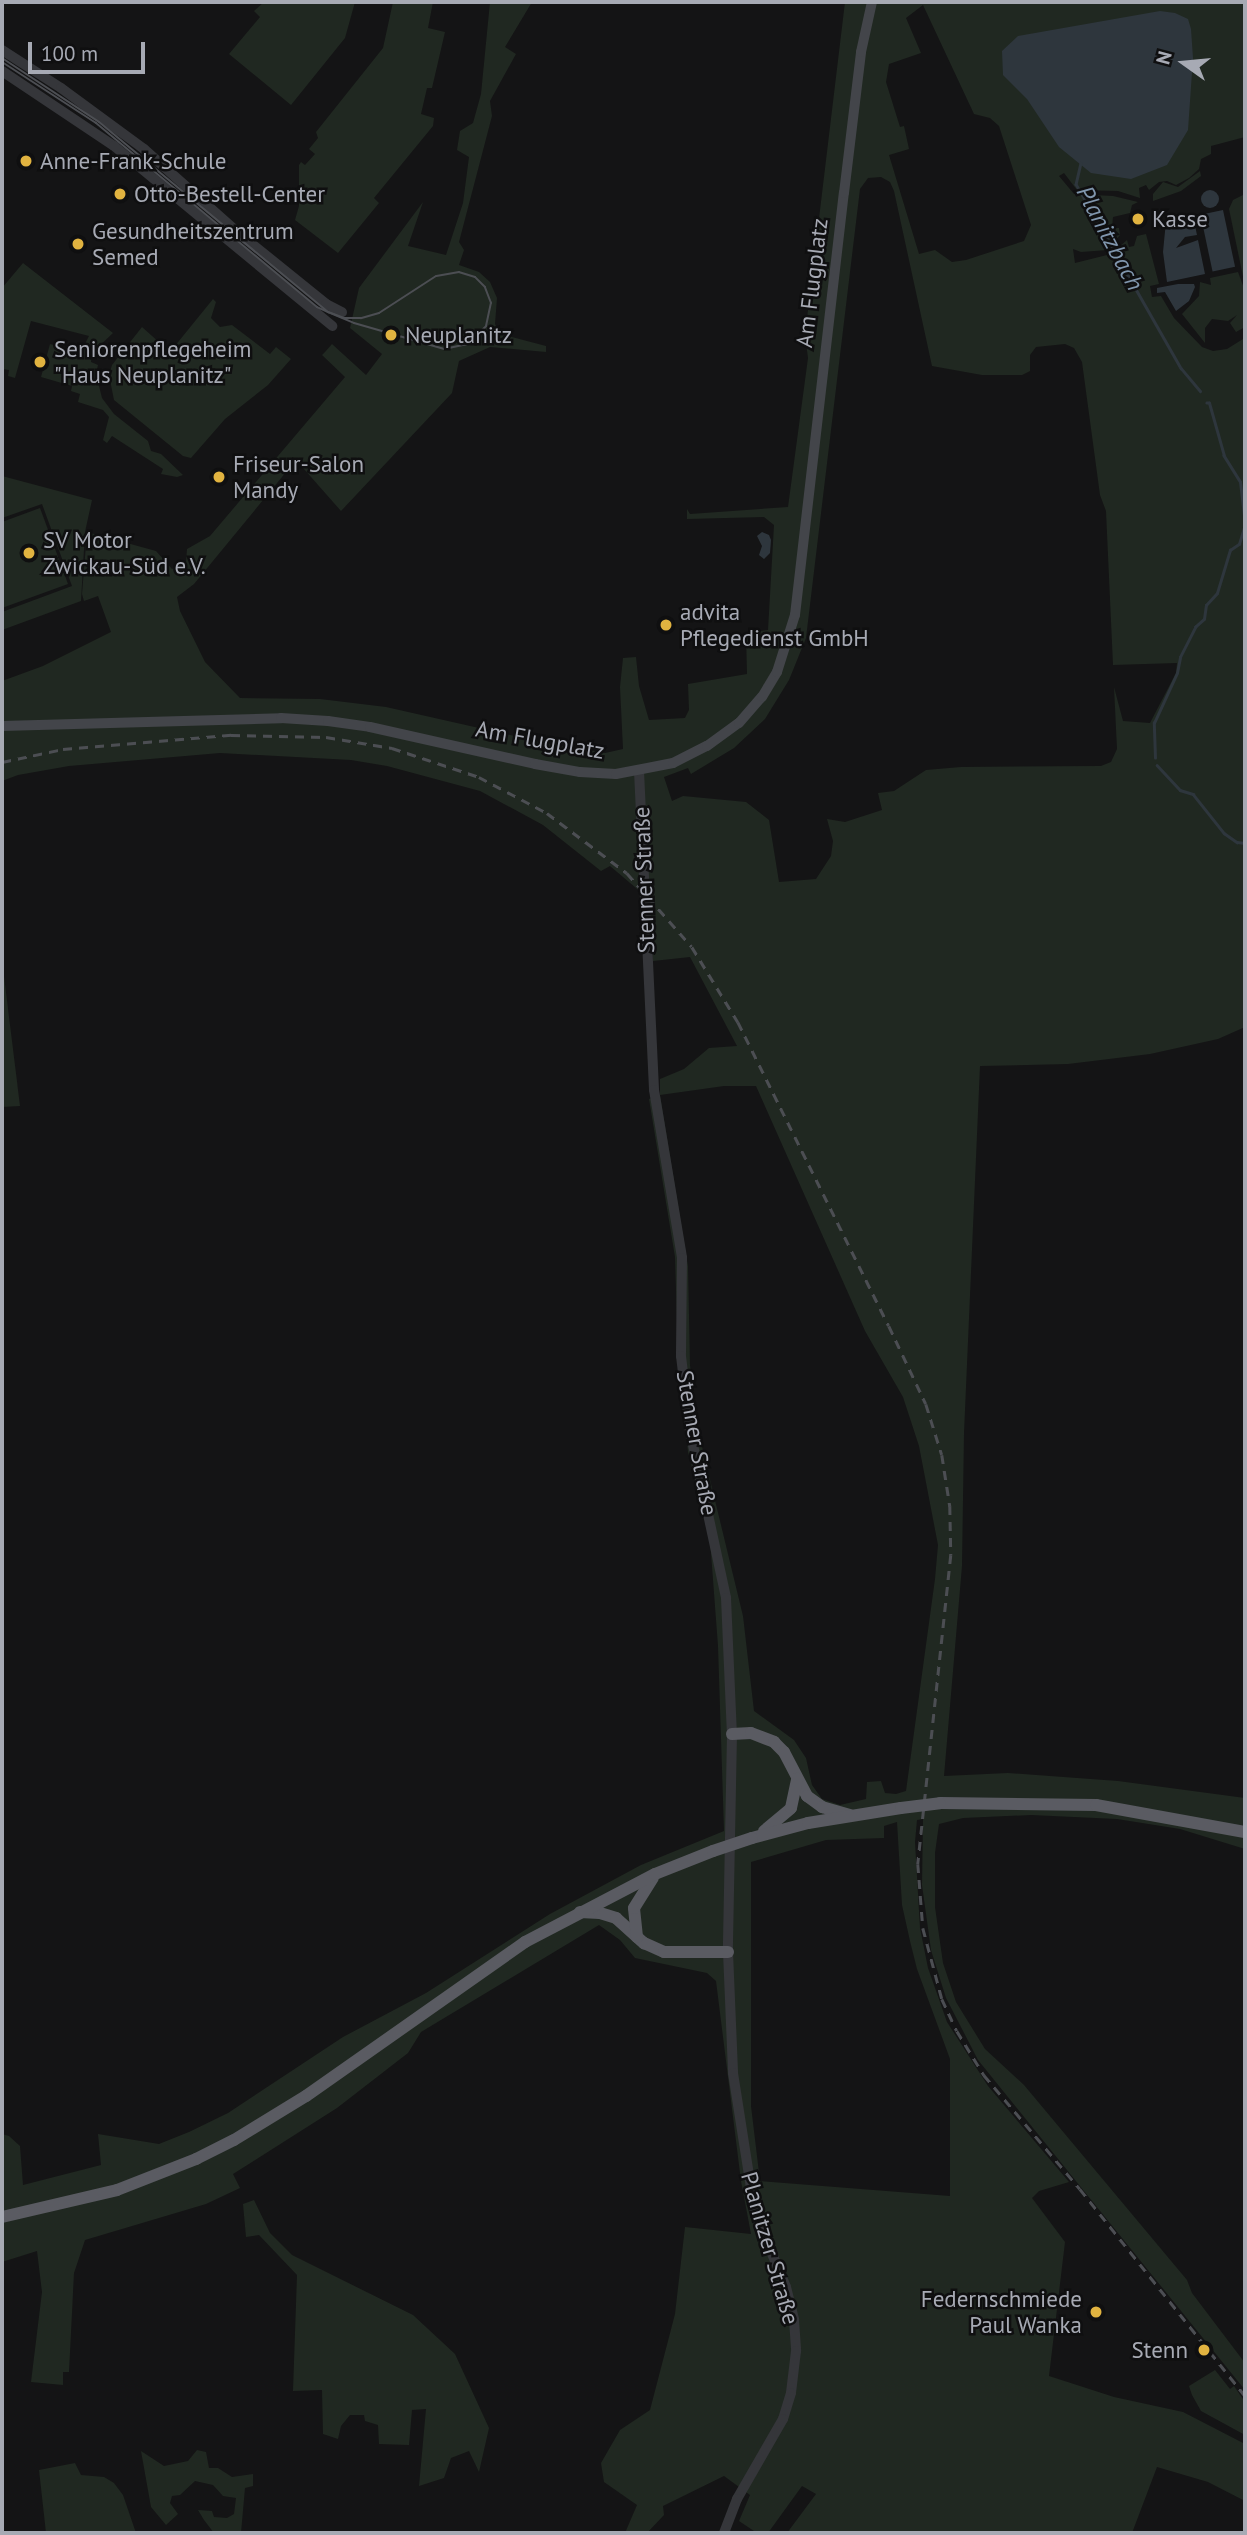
<!DOCTYPE html>
<html>
<head>
<meta charset="utf-8">
<style>
  body { margin:0 }
  #map { position:relative; width:1247px; height:2535px; overflow:hidden; background:#141415; font-family:"PT Sans",sans-serif }
  div>[style] { position:absolute }
  .green>* { inset:0; background:#202821 }
  .water>* { inset:0; background:#2e363d; transform-origin:0 0 }
  .round { border-radius:50% }
  .stream>* { height:2.5px; margin:-1.25px; padding:0 1.25px; transform-origin:1.25px; border-radius:1.25px; background:#2e363d }
  .tertiary>* { height:10px; margin:-5px; padding:0 5px; transform-origin:5px; border-radius:5px; background:#35363a }
  .secondary>* { height:10px; margin:-5px; padding:0 5px; transform-origin:5px; border-radius:5px; background:#43454a }
  .trunk>* { height:12px; margin:-6px; padding:0 6px; transform-origin:6px; border-radius:6px; background:#5a5b62 }
  .tram>* { height:2px; margin:-1px; padding:0 1px; transform-origin:1px; border-radius:1px; background:#4c4e53 }
  .rail>* { height:2.5px; margin-top:-1.25px; transform-origin:0; background:repeating-linear-gradient(90deg,#4c4e53 0 9px,transparent 0 16px) }
  .trunk-bridge>* { height:12px; margin:-6px; padding:0 6px; transform-origin:6px; border-radius:6px; background:#5a5b62 }
  .dots>* { width:19px; height:19px; translate:-50% -50%; box-sizing:border-box; border:4px solid #0f0f10; border-radius:50% }
  span { translate:-50% -50%; white-space:nowrap; text-align:center; line-height:1.15; -webkit-text-stroke:5px #0f0f10; paint-order:stroke }
  .poi-label { font-size:23px; color:#a7aab4 }
  .left { translate:0 -50%; text-align:left }
  .right { translate:-100% -50%; text-align:right }
  .street-label { font-size:23px; color:#a7aab4 }
  .water-label { font-size:24px; color:#8096ad; font-style:italic }
  .frame { position:absolute; inset:0; border:4px solid #a7aab4; pointer-events:none }
  .north { position:absolute; left:1149px; top:28px; width:70px; height:70px; -webkit-text-stroke:5px #0f0f10; paint-order:stroke; rotate:285deg; font-size:19px; font-weight:700; line-height:28px; text-align:center; color:#a7aab4 }
  .north::after { content:''; display:block; margin:auto; width:24px; height:32px; background:#a7aab4; clip-path:polygon(50% 0,100% 100%,50% 72%,0 100%) }
  .scale { position:absolute; left:28px; top:42px; width:117px; height:32px; box-sizing:border-box; border:4px solid #a7aab4; border-top:0; padding-left:9px; font-size:21px; line-height:24px; white-space:nowrap; color:#a7aab4; -webkit-text-stroke:5px #0f0f10; paint-order:stroke }
</style>
</head>
<body>
<div id="map">
  <div class="green">
    <i style="clip-path:polygon(264px 2px,355px 2px,345px 38px,291px 105px,229px 54px,260px 17px,254px 11px)"></i>
    <i style="clip-path:polygon(393px 2px,433px 2px,428px 28px,445px 32px,432px 88px,427px 88px,421px 114px,434px 118px,433px 126px,374px 198px,379px 203px,338px 253px,295px 220px,299px 206px,299px 165px,301px 162px,305px 165px,315px 154px,309px 149px,318px 138px,316px 132px,383px 48px)"></i>
    <i style="clip-path:polygon(evenodd,490px 2px,532px 2px,505px 47px,516px 54px,490px 101px,492px 116px,459px 242px,464px 250px,459px 265px,479px 272px,490px 282px,497px 298px,495px 324px,500px 334px,546px 346px,546px 352px,490px 347px,459px 361px,452px 393px,341px 511px,296px 460px,194px 584px,177px 597px,180px 611px,205px 662px,240px 698px,320px 699px,386px 707px,550px 744px,605px 753px,623px 749px,620px 687px,623px 658px,636px 657px,639px 686px,649px 720px,685px 718px,689px 710px,688px 684px,747px 674px,746px 633px,768px 630px,774px 525px,764px 517px,687px 519px,687px 509px,690px 514px,788px 507px,808px 358px,805px 335px,845px 2px,1245px 2px,1245px 137px,1211px 146px,1211px 154px,1201px 159px,1199px 169px,1189px 178px,1176px 185px,1167px 181px,1159px 182px,1149px 190px,1146px 185px,1139px 188px,1140px 198px,1118px 191px,1077px 190px,1064px 173px,1059px 176px,1074px 194px,1113px 196px,1138px 202px,1132px 205px,1130px 213px,1113px 217px,1112px 228px,1119px 228px,1120px 235px,1108px 250px,1081px 252px,1073px 249px,1075px 263px,1111px 254px,1127px 240px,1129px 247px,1134px 246px,1137px 236px,1146px 234px,1159px 284px,1150px 286px,1152px 297px,1161px 296px,1174px 318px,1202px 347px,1213px 351px,1227px 349px,1243px 339px,1245px 341px,1245px 1027px,1218px 1039px,1150px 1054px,1068px 1064px,980px 1066px,964px 1433px,962px 1566px,944px 1776px,1008px 1773px,1118px 1781px,1245px 1798px,1245px 1849px,1180px 1829px,1117px 1819px,1031px 1815px,963px 1818px,939px 1824px,935px 1853px,935px 1907px,943px 1963px,956px 2002px,985px 2049px,1024px 2085px,1187px 2280px,1192px 2293px,1245px 2363px,1245px 2390px,978px 2060px,946px 1998px,931px 1950px,922px 1885px,923px 1819px,917px 1820px,915px 1842px,920px 1928px,928px 1968px,947px 2022px,988px 2086px,1069px 2182px,1039px 2191px,1032px 2198px,1065px 2242px,1049px 2376px,1114px 2397px,1183px 2412px,1245px 2444px,1245px 2501px,1208px 2482px,1157px 2467px,1132px 2533px,787px 2533px,816px 2494px,802px 2486px,768px 2533px,757px 2533px,739px 2521px,750px 2495px,724px 2476px,663px 2506px,664px 2515px,647px 2533px,625px 2533px,637px 2505px,604px 2482px,601px 2463px,620px 2430px,650px 2410px,675px 2314px,685px 2227px,751px 2234px,741px 2181px,716px 1981px,707px 1973px,635px 1958px,620px 1940px,599px 1925px,421px 2032px,408px 2053px,337px 2108px,233px 2174px,240px 2188px,206px 2204px,85px 2240px,74px 2273px,69px 2372px,63px 2372px,63px 2385px,31px 2382px,42px 2292px,37px 2251px,2px 2262px,2px 2134px,9px 2136px,20px 2146px,23px 2185px,101px 2165px,98px 2134px,159px 2144px,189px 2132px,228px 2113px,343px 2037px,426px 1993px,550px 1914px,641px 1865px,724px 1831px,718px 1646px,710px 1540px,688px 1452px,678px 1356px,675px 1257px,649px 1099px,660px 1095px,660px 1079px,684px 1069px,709px 1048px,737px 1046px,690px 957px,653px 961px,649px 899px,610px 866px,601px 871px,543px 825px,480px 791px,387px 766px,351px 760px,220px 753px,69px 766px,18px 775px,2px 781px,2px 681px,43px 666px,111px 632px,98px 596px,84px 601px,82px 594px,87px 532px,156px 551px,172px 569px,186px 562px,187px 549px,210px 536px,345px 377px,322px 355px,325px 352px,332px 344px,366px 375px,382px 354px,350px 328px,359px 288px,423px 202px,408px 246px,446px 255px,463px 203px,469px 157px,457px 150px,460px 131px,473px 123px,481px 94px,490px 2px,923px 5px,974px 114px,990px 118px,999px 126px,1031px 225px,1024px 241px,966px 260px,952px 262px,935px 250px,919px 254px,889px 155px,909px 149px,904px 126px,900px 127px,886px 82px,889px 64px,921px 53px,906px 18px,923px 5px,490px 2px,881px 177px,890px 182px,894px 191px,932px 366px,982px 375px,1022px 375px,1030px 371px,1030px 355px,1036px 347px,1065px 344px,1074px 348px,1082px 362px,1100px 495px,1106px 511px,1113px 665px,1177px 663px,1176px 673px,1150px 723px,1123px 721px,1114px 687px,1117px 749px,1111px 762px,1101px 766px,961px 767px,926px 770px,894px 791px,878px 793px,882px 810px,845px 822px,827px 819px,833px 841px,831px 856px,816px 879px,779px 882px,769px 820px,746px 802px,683px 796px,672px 801px,664px 777px,688px 768px,691px 774px,734px 748px,765px 719px,789px 680px,806px 638px,860px 189px,868px 178px,881px 177px,490px 2px,724px 1086px,756px 1086px,865px 1331px,903px 1397px,919px 1446px,938px 1545px,935px 1579px,906px 1791px,896px 1794px,885px 1793px,881px 1781px,867px 1782px,866px 1799px,840px 1805px,822px 1799px,812px 1785px,806px 1758px,794px 1740px,754px 1711px,743px 1616px,698px 1430px,690px 1365px,688px 1266px,660px 1095px,724px 1086px,490px 2px,897px 1822px,902px 1905px,910px 1941px,917px 1969px,950px 2059px,950px 2196px,760px 2181px,751px 2106px,751px 1862px,826px 1840px,884px 1838px,884px 1826px,897px 1822px)"></i>
    <i style="clip-path:polygon(1200px 171px,1201px 176px,1181px 191px,1153px 201px,1153px 194px,1163px 182px,1178px 187px)"></i>
    <i style="clip-path:polygon(1245px 194px,1245px 286px,1229px 209px,1233px 200px)"></i>
    <i style="clip-path:polygon(23px 263px,113px 333px,92px 353px,91px 362px,98px 365px,96px 374px,102px 398px,114px 414px,148px 441px,151px 451px,161px 454px,183px 475px,177px 477px,161px 474px,163px 469px,112px 436px,107px 443px,103px 440px,109px 417px,103px 410px,78px 402px,80px 394px,71px 391px,72px 386px,41px 377px,50px 344px,81px 352px,89px 336px,31px 321px,15px 378px,8px 376px,9px 370px,3px 369px,2px 374px,2px 288px)"></i>
    <i style="clip-path:polygon(1238px 272px,1245px 291px,1245px 327px,1236px 332px,1230px 323px,1237px 315px,1228px 321px,1212px 319px,1205px 328px,1205px 343px,1182px 314px,1199px 296px,1200px 282px,1211px 285px,1210px 278px)"></i>
    <i style="clip-path:polygon(213px 299px,216px 302px,211px 318px,220px 327px,232px 325px,270px 354px,276px 347px,291px 359px,268px 385px,225px 419px,191px 458px,183px 456px,114px 400px,109px 375px,112px 365px,142px 327px,170px 352px)"></i>
    <i style="clip-path:polygon(2px 476px,92px 500px,85px 532px,81px 601px,2px 630px,2px 612px,72px 586px,42px 504px,2px 518px)"></i>
    <i style="clip-path:polygon(40px 508px,68px 584px,2px 608px,2px 522px)"></i>
    <i style="clip-path:polygon(2px 960px,20px 1106px,2px 1107px)"></i>
    <i style="clip-path:polygon(254px 2200px,270px 2233px,292px 2255px,413px 2315px,455px 2354px,489px 2428px,479px 2472px,469px 2451px,451px 2458px,444px 2478px,419px 2486px,426px 2409px,412px 2410px,409px 2445px,379px 2444px,378px 2425px,365px 2421px,364px 2415px,350px 2415px,341px 2426px,338px 2439px,323px 2434px,322px 2390px,293px 2391px,297px 2275px,259px 2235px,246px 2237px,243px 2204px)"></i>
    <i style="clip-path:polygon(1215px 2370px,1230px 2389px,1234px 2386px,1245px 2402px,1245px 2435px,1201px 2411px,1192px 2395px,1189px 2386px)"></i>
    <i style="clip-path:polygon(197px 2450px,206px 2452px,209px 2468px,218px 2468px,232px 2477px,253px 2474px,253px 2486px,245px 2488px,241px 2533px,214px 2533px,204px 2520px,198px 2510px,212px 2511px,214px 2517px,227px 2518px,234px 2514px,236px 2498px,223px 2496px,213px 2485px,195px 2481px,180px 2495px,172px 2496px,170px 2503px,178px 2514px,166px 2525px,151px 2507px,141px 2451px,164px 2466px,188px 2461px)"></i>
    <i style="clip-path:polygon(75px 2463px,81px 2475px,104px 2477px,114px 2483px,123px 2495px,136px 2533px,46px 2533px,39px 2470px)"></i>
  </div>
  <div class="water">
    <i style="clip-path:polygon(1160px 11px,1175px 13px,1188px 19px,1191px 29px,1193px 58px,1188px 130px,1167px 165px,1131px 179px,1091px 173px,1059px 147px,1027px 99px,1003px 75px,1002px 51px,1018px 36px)"></i>
    <i class="round" style="left:1201px;top:190px;width:18px;height:18px"></i>
    <i style="left:1223px;top:210px;width:58px;height:23px;rotate:78deg"></i>
    <i style="clip-path:polygon(1193px 216px,1197px 235px,1185px 237px,1176px 248px,1198px 240px,1205px 274px,1167px 282px,1163px 252px,1166px 221px)"></i>
    <i style="clip-path:polygon(1178px 284px,1194px 284px,1195px 287px,1189px 301px,1176px 311px,1165px 292px,1157px 293px,1157px 288px)"></i>
    <i style="clip-path:polygon(762px 532px,769px 535px,771px 540px,770px 553px,764px 559px,759px 555px,762px 546px,757px 536px)"></i>
  </div>
  <div class="stream">
    <i style="left:1081px;top:163px;width:22px;rotate:103deg"></i>
    <i style="left:1076px;top:184px;width:212px;rotate:60.3deg"></i>
    <i style="left:1181px;top:368px;width:30px;rotate:50deg"></i>
    <i style="left:1155px;top:758px;width:35px;rotate:-92deg"></i>
    <i style="left:1154px;top:723px;width:55px;rotate:-65.3deg"></i>
    <i style="left:1177px;top:673px;width:16px;rotate:-79deg"></i>
    <i style="left:1180px;top:657px;width:34px;rotate:-63deg"></i>
    <i style="left:1195px;top:627px;width:12px;rotate:-42deg"></i>
    <i style="left:1204px;top:619px;width:14px;rotate:-82deg"></i>
    <i style="left:1206px;top:605px;width:16px;rotate:-47deg"></i>
    <i style="left:1217px;top:593px;width:45px;rotate:-73.2deg"></i>
    <i style="left:1230px;top:550px;width:11px;rotate:-34deg"></i>
    <i style="left:1239px;top:544px;width:21px;rotate:-73deg"></i>
    <i style="left:1245px;top:524px;width:42px;rotate:-96.8deg"></i>
    <i style="left:1240px;top:482px;width:31px;rotate:-122deg"></i>
    <i style="left:1224px;top:456px;width:55px;rotate:-105.8deg"></i>
    <i style="left:1209px;top:403px;width:2px;rotate:180deg"></i>
    <i style="left:1157px;top:765px;width:34px;rotate:47deg"></i>
    <i style="left:1180px;top:790px;width:14px;rotate:17deg"></i>
    <i style="left:1193px;top:794px;width:50px;rotate:51.5deg"></i>
    <i style="left:1224px;top:833px;width:16px;rotate:35deg"></i>
    <i style="left:1237px;top:842px;width:8px;rotate:7deg"></i>
  </div>
  <div class="tertiary">
    <i style="left:2px;top:50px;width:70px;rotate:32.8deg"></i>
    <i style="left:61px;top:88px;width:103px;rotate:36.3deg"></i>
    <i style="left:144px;top:149px;width:123px;rotate:41.7deg"></i>
    <i style="left:236px;top:231px;width:116px;rotate:39deg"></i>
    <i style="left:326px;top:304px;width:18px;rotate:27deg"></i>
    <i style="left:2px;top:71px;width:135px;rotate:33.8deg"></i>
    <i style="left:114px;top:146px;width:283px;rotate:39.5deg"></i>
    <i style="left:639px;top:771px;width:319px;rotate:87.3deg"></i>
    <i style="left:654px;top:1090px;width:170px;rotate:80.5deg"></i>
    <i style="left:682px;top:1258px;width:98px;rotate:90.6deg"></i>
    <i style="left:681px;top:1356px;width:76px;rotate:83.2deg"></i>
    <i style="left:690px;top:1431px;width:171px;rotate:77.8deg"></i>
    <i style="left:726px;top:1598px;width:136px;rotate:87.5deg"></i>
    <i style="left:732px;top:1734px;width:218px;rotate:91.1deg"></i>
    <i style="left:728px;top:1952px;width:121px;rotate:87.6deg"></i>
    <i style="left:733px;top:2073px;width:142px;rotate:81.1deg"></i>
    <i style="left:755px;top:2213px;width:80px;rotate:67.3deg"></i>
    <i style="left:786px;top:2287px;width:34px;rotate:76deg"></i>
    <i style="left:794px;top:2320px;width:31px;rotate:86deg"></i>
    <i style="left:796px;top:2351px;width:42px;rotate:96.8deg"></i>
    <i style="left:791px;top:2393px;width:27px;rotate:107deg"></i>
    <i style="left:783px;top:2419px;width:92px;rotate:119.9deg"></i>
    <i style="left:737px;top:2499px;width:36px;rotate:111deg"></i>
  </div>
  <div class="secondary">
    <i style="left:2px;top:726px;width:279px;rotate:-1.6deg"></i>
    <i style="left:281px;top:718px;width:47px;rotate:3.7deg"></i>
    <i style="left:328px;top:721px;width:42px;rotate:8.1deg"></i>
    <i style="left:370px;top:727px;width:169px;rotate:12.6deg"></i>
    <i style="left:535px;top:764px;width:46px;rotate:10.1deg"></i>
    <i style="left:580px;top:772px;width:36px;rotate:3deg"></i>
    <i style="left:616px;top:774px;width:58px;rotate:-10.9deg"></i>
    <i style="left:673px;top:763px;width:38px;rotate:-27deg"></i>
    <i style="left:707px;top:746px;width:39px;rotate:-36deg"></i>
    <i style="left:739px;top:723px;width:35px;rotate:-49deg"></i>
    <i style="left:762px;top:697px;width:29px;rotate:-59deg"></i>
    <i style="left:777px;top:672px;width:60px;rotate:-72.5deg"></i>
    <i style="left:795px;top:615px;width:425px;rotate:-83.4deg"></i>
    <i style="left:844px;top:193px;width:142px;rotate:-83.1deg"></i>
    <i style="left:861px;top:52px;width:51px;rotate:-77.6deg"></i>
  </div>
  <div class="trunk">
    <i style="left:732px;top:1734px;width:19px;rotate:-3deg"></i>
    <i style="left:751px;top:1733px;width:25px;rotate:21deg"></i>
    <i style="left:774px;top:1742px;width:14px;rotate:45deg"></i>
    <i style="left:784px;top:1752px;width:50px;rotate:62.4deg"></i>
    <i style="left:807px;top:1796px;width:19px;rotate:36deg"></i>
    <i style="left:822px;top:1807px;width:29px;rotate:16deg"></i>
    <i style="left:940px;top:1803px;width:156px;rotate:0.7deg"></i>
    <i style="left:1096px;top:1805px;width:151px;rotate:10.3deg"></i>
    <i style="left:764px;top:1831px;width:35px;rotate:-40deg"></i>
    <i style="left:791px;top:1808px;width:30px;rotate:-78deg"></i>
    <i style="left:752px;top:1838px;width:58px;rotate:-15deg"></i>
    <i style="left:808px;top:1823px;width:94px;rotate:-9.2deg"></i>
    <i style="left:580px;top:1912px;width:20px;rotate:3deg"></i>
    <i style="left:600px;top:1913px;width:17px;rotate:17deg"></i>
    <i style="left:616px;top:1918px;width:38px;rotate:42deg"></i>
    <i style="left:644px;top:1943px;width:22px;rotate:24deg"></i>
    <i style="left:664px;top:1952px;width:64px"></i>
    <i style="left:637px;top:1937px;width:29px;rotate:-96deg"></i>
    <i style="left:634px;top:1908px;width:36px;rotate:-58deg"></i>
    <i style="left:2px;top:2217px;width:118px;rotate:-13.2deg"></i>
    <i style="left:117px;top:2190px;width:85px;rotate:-21.4deg"></i>
    <i style="left:196px;top:2159px;width:42px;rotate:-26.6deg"></i>
    <i style="left:234px;top:2140px;width:84px;rotate:-31.4deg"></i>
    <i style="left:306px;top:2096px;width:268px;rotate:-35.1deg"></i>
    <i style="left:525px;top:1942px;width:147px;rotate:-27.6deg"></i>
    <i style="left:655px;top:1874px;width:62px;rotate:-21.6deg"></i>
  </div>
  <div class="tram">
    <i style="left:2px;top:58px;width:116px;rotate:33.4deg"></i>
    <i style="left:99px;top:122px;width:298px;rotate:39.7deg"></i>
    <i style="left:328px;top:312px;width:28px;rotate:23deg"></i>
    <i style="left:354px;top:323px;width:94px;rotate:16.1deg"></i>
    <i style="left:444px;top:349px;width:24px;rotate:-12deg"></i>
    <i style="left:467px;top:344px;width:26px;rotate:-43deg"></i>
    <i style="left:486px;top:326px;width:24px;rotate:-78deg"></i>
    <i style="left:491px;top:303px;width:17px;rotate:-111deg"></i>
    <i style="left:485px;top:287px;width:14px;rotate:-135deg"></i>
    <i style="left:475px;top:277px;width:17px;rotate:-163deg"></i>
    <i style="left:459px;top:272px;width:23px;rotate:170deg"></i>
    <i style="left:436px;top:276px;width:68px;rotate:147deg"></i>
    <i style="left:379px;top:313px;width:19px;rotate:164deg"></i>
    <i style="left:361px;top:318px;width:17px;rotate:180deg"></i>
    <i style="left:344px;top:318px;width:17px;rotate:-159deg"></i>
    <i style="left:328px;top:312px;width:12px;rotate:-156deg"></i>
    <i style="left:317px;top:307px;width:288px;rotate:-140.2deg"></i>
    <i style="left:96px;top:123px;width:112px;rotate:-147deg"></i>
  </div>
  <div class="rail">
    <i style="left:2px;top:762px;width:62px;rotate:-12deg"></i>
    <i style="left:63px;top:749px;width:169px;rotate:-4.8deg"></i>
    <i style="left:231px;top:735px;width:95px;rotate:1.2deg"></i>
    <i style="left:326px;top:737px;width:67px;rotate:9.5deg"></i>
    <i style="left:392px;top:748px;width:92px;rotate:18.4deg"></i>
    <i style="left:479px;top:777px;width:77px;rotate:27.9deg"></i>
    <i style="left:547px;top:813px;width:100px;rotate:36.9deg"></i>
    <i style="left:627px;top:873px;width:98px;rotate:48.7deg"></i>
    <i style="left:692px;top:947px;width:88px;rotate:58.5deg"></i>
    <i style="left:738px;top:1022px;width:339px;rotate:63.6deg"></i>
    <i style="left:889px;top:1326px;width:86px;rotate:64.6deg"></i>
    <i style="left:926px;top:1404px;width:53px;rotate:72.6deg"></i>
    <i style="left:942px;top:1455px;width:52px;rotate:81.1deg"></i>
    <i style="left:950px;top:1506px;width:49px;rotate:88.8deg"></i>
    <i style="left:951px;top:1555px;width:311px;rotate:96.1deg"></i>
    <i style="left:918px;top:1864px;width:64px;rotate:85.5deg"></i>
    <i style="left:923px;top:1928px;width:73px;rotate:75deg"></i>
    <i style="left:942px;top:1999px;width:35px;rotate:65deg"></i>
    <i style="left:957px;top:2031px;width:52px;rotate:58.5deg"></i>
    <i style="left:984px;top:2075px;width:149px;rotate:49.9deg"></i>
    <i style="left:1080px;top:2189px;width:265px;rotate:51.4deg"></i>
  </div>
  <div class="trunk-bridge">
    <i style="left:901px;top:1808px;width:39px;rotate:-7deg"></i>
    <i style="left:713px;top:1851px;width:41px;rotate:-18.4deg"></i>
  </div>
  <div class="dots">
    <i style="left:26px;top:161px;background:#e1b340"></i>
    <i style="left:120px;top:194px;background:#e1b340"></i>
    <i style="left:1138px;top:219px;background:#e1b340"></i>
    <i style="left:78px;top:244px;background:#e1b340"></i>
    <i style="left:391px;top:335px;background:#e1b340"></i>
    <i style="left:40px;top:362px;background:#e1b340"></i>
    <i style="left:219px;top:477px;background:#e1b340"></i>
    <i style="left:29px;top:553px;background:#e1b340"></i>
    <i style="left:666px;top:625px;background:#e1b340"></i>
    <i style="left:1096px;top:2312px;background:#e1b340"></i>
    <i style="left:1204px;top:2350px;background:#e1b340"></i>
  </div>
  <div class="poi-label">
    <span class="left" style="left:40px;top:161px">Anne-Frank-Schule</span>
    <span class="left" style="left:134px;top:194px">Otto-Bestell-Center</span>
    <span class="left" style="left:1152px;top:219px">Kasse</span>
    <span class="left" style="left:92px;top:244px">Gesundheitszentrum<br>Semed</span>
    <span class="left" style="left:405px;top:335px">Neuplanitz</span>
    <span class="left" style="left:54px;top:362px">Seniorenpflegeheim<br>"Haus Neuplanitz"</span>
    <span class="left" style="left:233px;top:477px">Friseur-Salon<br>Mandy</span>
    <span class="left" style="left:43px;top:553px">SV Motor<br>Zwickau-Süd e.V.</span>
    <span class="left" style="left:680px;top:625px">advita<br>Pflegedienst GmbH</span>
    <span class="right" style="left:1082px;top:2312px">Federnschmiede<br>Paul Wanka</span>
    <span class="right" style="left:1188px;top:2350px">Stenn</span>
  </div>
  <div class="street-label">
    <span style="left:812px;top:283px;rotate:-83deg">Am Flugplatz</span>
    <span style="left:540px;top:740px;rotate:10deg">Am Flugplatz</span>
    <span style="left:644px;top:880px;rotate:-92deg">Stenner Straße</span>
    <span style="left:697px;top:1443px;rotate:80deg">Stenner Straße</span>
    <span style="left:770px;top:2248px;rotate:74deg">Planitzer Straße</span>
  </div>
  <div class="water-label">
    <span style="left:1110px;top:238px;rotate:62deg">Planitzbach</span>
  </div>
  <div class="frame"></div>
  <div class="north">N</div>
  <div class="scale">100 m</div>
</div>
</body>
</html>
